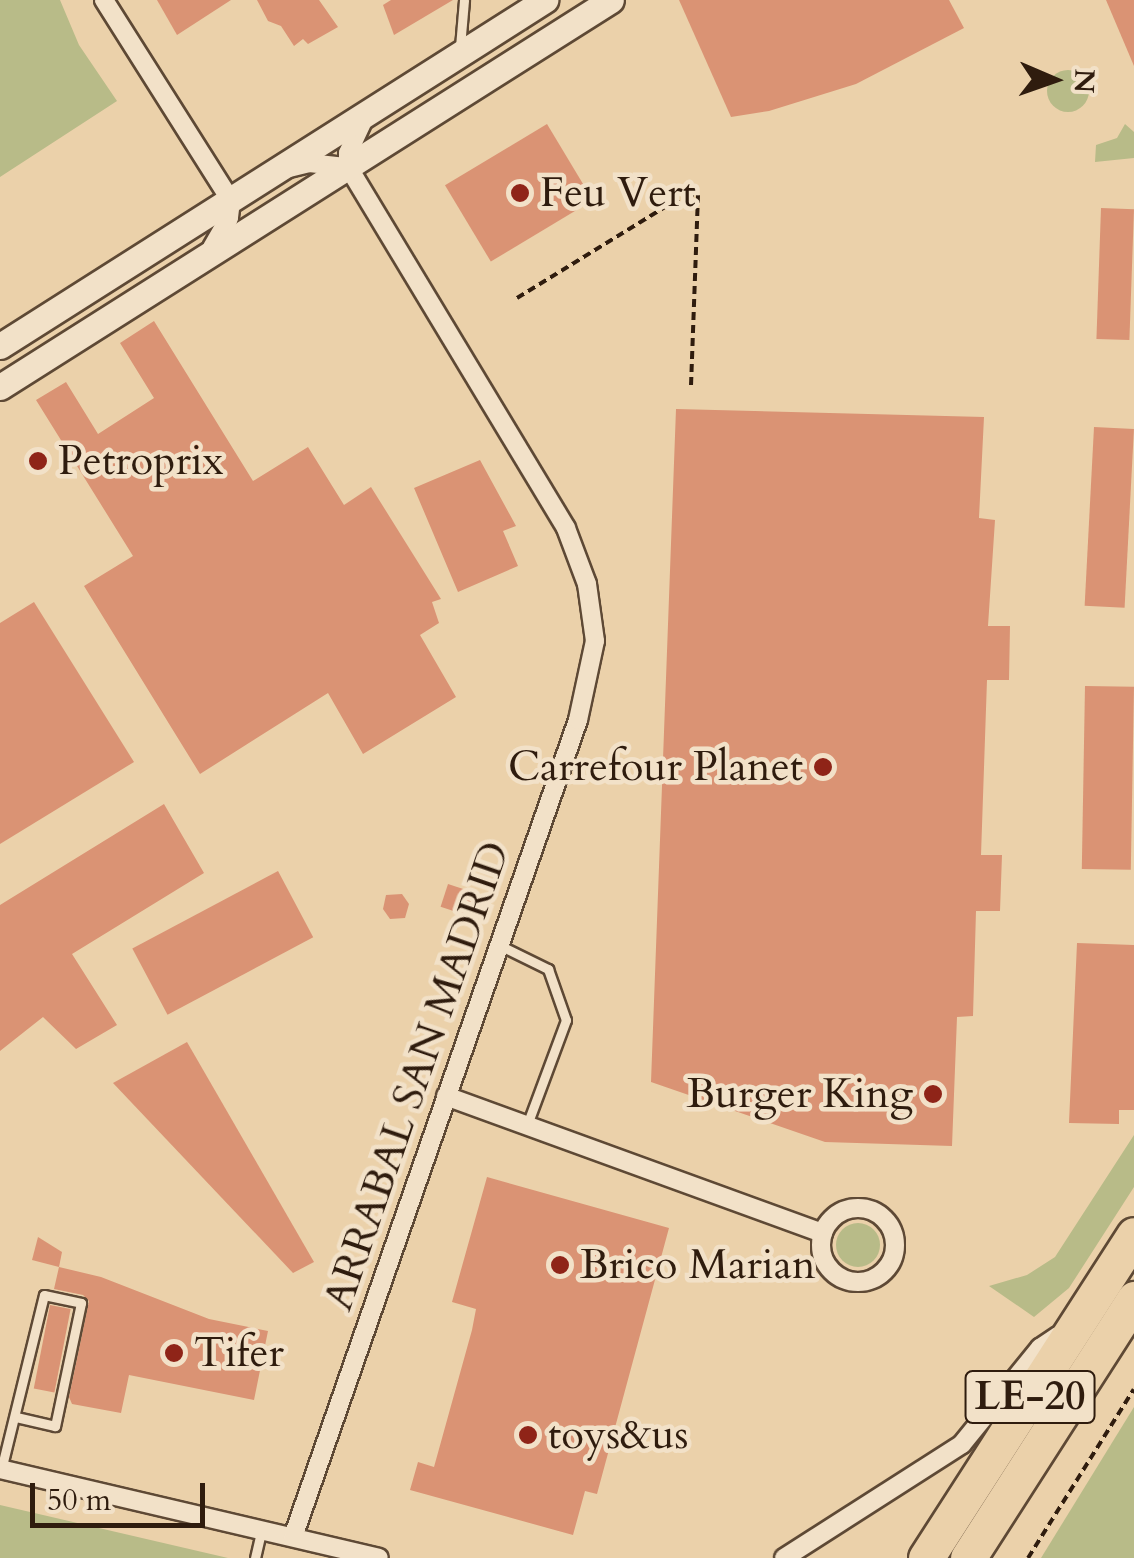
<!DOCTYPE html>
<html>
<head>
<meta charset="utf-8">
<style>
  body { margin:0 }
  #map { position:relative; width:1134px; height:1558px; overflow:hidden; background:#ebd1aa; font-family:Cardo,serif }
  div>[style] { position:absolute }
  .green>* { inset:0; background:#b8bb88 }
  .round { border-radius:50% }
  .building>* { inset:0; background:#da9374; transform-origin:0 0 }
  .path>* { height:4px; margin-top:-2px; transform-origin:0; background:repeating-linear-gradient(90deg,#2f1c0e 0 8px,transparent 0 13px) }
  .roads { filter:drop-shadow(2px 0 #5e4935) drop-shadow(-2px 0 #5e4935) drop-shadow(0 2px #5e4935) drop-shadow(0 -2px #5e4935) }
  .lane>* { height:9px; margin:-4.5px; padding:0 4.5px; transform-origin:4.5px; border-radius:4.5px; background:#f2e1c8 }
  .street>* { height:18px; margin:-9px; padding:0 9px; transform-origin:9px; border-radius:9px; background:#f2e1c8 }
  .street>.ring { margin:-9px; padding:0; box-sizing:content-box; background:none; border:18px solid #f2e1c8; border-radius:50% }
  .secondary>* { height:25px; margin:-12.5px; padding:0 12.5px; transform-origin:12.5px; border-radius:12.5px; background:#f2e1c8 }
  .highway>* { height:35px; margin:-17.5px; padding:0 17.5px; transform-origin:17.5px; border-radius:17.5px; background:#ebd1aa }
  .dots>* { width:28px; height:28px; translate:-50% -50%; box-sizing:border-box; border:5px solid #f2e1c8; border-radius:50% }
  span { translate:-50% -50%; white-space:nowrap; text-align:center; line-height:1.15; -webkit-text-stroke:9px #f2e1c8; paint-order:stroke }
  .shield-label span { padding:2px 8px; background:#f2e1c8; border:2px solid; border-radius:8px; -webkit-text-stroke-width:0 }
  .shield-label { font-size:40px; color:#2f1c0e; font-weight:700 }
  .poi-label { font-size:42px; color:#2f1c0e }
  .left { translate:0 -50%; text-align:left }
  .right { translate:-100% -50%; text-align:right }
  .street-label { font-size:42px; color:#2f1c0e }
  .north { position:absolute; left:1004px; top:30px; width:100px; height:100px; -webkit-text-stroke:8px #f2e1c8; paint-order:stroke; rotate:92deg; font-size:28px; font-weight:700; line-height:40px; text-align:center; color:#2f1c0e }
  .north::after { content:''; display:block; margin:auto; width:35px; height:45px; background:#2f1c0e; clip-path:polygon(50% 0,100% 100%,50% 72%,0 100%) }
  .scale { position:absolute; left:30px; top:1483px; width:175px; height:45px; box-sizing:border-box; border:5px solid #2f1c0e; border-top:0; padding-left:12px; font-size:30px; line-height:35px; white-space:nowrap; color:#2f1c0e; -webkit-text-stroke:8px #f2e1c8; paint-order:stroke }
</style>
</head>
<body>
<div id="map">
  <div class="green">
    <i style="clip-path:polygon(0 0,60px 0,79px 45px,117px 101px,0 177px)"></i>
    <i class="round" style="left:1047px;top:70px;width:42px;height:42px"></i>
    <i style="clip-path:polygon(1125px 124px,1134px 132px,1134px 158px,1095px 162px,1096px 145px,1117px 138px)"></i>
    <i style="clip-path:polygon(1134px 1135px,1134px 1187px,1069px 1288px,1034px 1317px,989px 1286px,1027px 1275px,1055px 1257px)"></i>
    <i class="round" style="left:836px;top:1223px;width:44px;height:44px"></i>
    <i style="clip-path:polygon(1134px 1407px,1134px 1558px,1041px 1558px)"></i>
    <i style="clip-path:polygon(0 1505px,228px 1558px,0 1558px)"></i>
  </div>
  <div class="building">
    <i style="clip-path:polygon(157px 0,231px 0,177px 35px)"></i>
    <i style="clip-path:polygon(257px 0,319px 0,338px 27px,308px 44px,303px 39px,294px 46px,281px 26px,268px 21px)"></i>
    <i style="clip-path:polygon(391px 0,453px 0,394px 35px,383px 5px)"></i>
    <i style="clip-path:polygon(679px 0,949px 0,964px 28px,856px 84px,769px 111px,731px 117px)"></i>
    <i style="clip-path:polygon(1106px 0,1134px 0,1134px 66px)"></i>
    <i style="left:547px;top:124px;width:89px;height:119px;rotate:59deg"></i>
    <i style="left:1101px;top:208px;width:33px;height:131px;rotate:2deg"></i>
    <i style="clip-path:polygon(154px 321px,253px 481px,308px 447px,344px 505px,371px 487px,441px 599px,432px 602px,439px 623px,420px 635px,456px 697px,363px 754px,328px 693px,200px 774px,84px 586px,133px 556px,36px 400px,66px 382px,98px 434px,154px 398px,120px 343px)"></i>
    <i style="clip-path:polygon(676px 409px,984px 417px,979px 518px,995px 520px,988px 626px,1010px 626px,1009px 680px,987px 680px,981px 855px,1002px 855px,1000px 911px,976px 911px,973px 1016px,957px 1017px,952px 1146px,825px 1142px,651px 1082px)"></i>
    <i style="left:1094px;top:427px;width:40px;height:179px;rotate:3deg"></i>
    <i style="clip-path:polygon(480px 460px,516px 526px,503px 531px,518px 566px,458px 592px,414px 488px)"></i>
    <i style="clip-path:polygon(34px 602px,134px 762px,0 844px,0 623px)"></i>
    <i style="left:1085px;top:686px;width:49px;height:183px;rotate:1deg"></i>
    <i style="clip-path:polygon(164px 804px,204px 873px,72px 954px,117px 1025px,76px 1049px,43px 1017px,0 1051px,0 905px)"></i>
    <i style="left:278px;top:871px;width:75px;height:165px;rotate:62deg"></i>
    <i style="left:448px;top:884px;width:28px;height:24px;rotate:18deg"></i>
    <i style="clip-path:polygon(402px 894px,409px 904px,405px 918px,390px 919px,383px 909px,386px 895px)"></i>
    <i style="clip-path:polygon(1077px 943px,1134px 945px,1134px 1110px,1119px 1110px,1119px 1124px,1069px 1123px)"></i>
    <i style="clip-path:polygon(187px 1042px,314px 1262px,293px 1273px,113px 1083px)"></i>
    <i style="clip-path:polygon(487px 1177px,669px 1228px,597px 1494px,585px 1491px,573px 1535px,410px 1490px,418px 1462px,434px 1467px,472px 1330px,476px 1309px,452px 1302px)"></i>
    <i style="clip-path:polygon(38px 1237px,62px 1252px,59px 1267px,32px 1260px)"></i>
    <i style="clip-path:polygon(59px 1267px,101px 1277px,209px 1319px,268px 1331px,254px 1400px,129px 1375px,121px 1413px,72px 1404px,69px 1397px,89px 1301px,83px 1295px,54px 1289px)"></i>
    <i style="left:50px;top:1305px;width:21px;height:85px;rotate:11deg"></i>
  </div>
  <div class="path">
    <i style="left:517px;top:298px;width:198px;rotate:-31.6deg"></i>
    <i style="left:686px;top:194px;width:12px;rotate:5deg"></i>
    <i style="left:698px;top:195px;width:191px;rotate:92.1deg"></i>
    <i style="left:1028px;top:1558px;width:199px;rotate:-57.9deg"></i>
  </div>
  <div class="roads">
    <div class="lane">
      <i style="left:460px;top:47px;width:47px;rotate:-85.1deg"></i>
      <i style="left:499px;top:945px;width:55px;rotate:26.1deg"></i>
      <i style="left:548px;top:969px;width:54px;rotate:70.6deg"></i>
      <i style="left:566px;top:1020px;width:112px;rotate:110.4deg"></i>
      <i style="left:1px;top:1470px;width:180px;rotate:-76.2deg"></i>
      <i style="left:44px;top:1295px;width:38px;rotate:12deg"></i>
      <i style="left:81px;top:1303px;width:126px;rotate:101.9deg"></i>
      <i style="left:55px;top:1426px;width:40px;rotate:-167deg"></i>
      <i style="left:255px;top:1558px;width:28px;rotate:-77deg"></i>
    </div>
    <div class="street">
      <i style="left:104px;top:0;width:238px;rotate:57.7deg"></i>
      <i style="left:231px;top:201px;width:17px;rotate:97deg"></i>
      <i style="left:229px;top:218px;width:34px;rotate:120deg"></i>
      <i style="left:348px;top:167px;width:14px;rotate:-90deg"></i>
      <i style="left:348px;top:153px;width:40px;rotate:-65deg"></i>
      <i style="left:289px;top:168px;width:21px;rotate:-14deg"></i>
      <i style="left:309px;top:163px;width:39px;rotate:6deg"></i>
      <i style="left:446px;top:1096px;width:401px;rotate:20deg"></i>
      <i class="ring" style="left:821px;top:1208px;width:56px;height:56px"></i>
      <i style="left:0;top:1469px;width:389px;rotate:13.2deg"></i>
      <i style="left:293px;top:1537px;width:865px;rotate:-70.77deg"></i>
      <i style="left:578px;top:720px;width:81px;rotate:-77.9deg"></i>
      <i style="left:595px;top:641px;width:58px;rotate:-98deg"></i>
      <i style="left:587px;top:584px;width:60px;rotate:-110.6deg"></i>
      <i style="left:566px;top:528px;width:422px;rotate:-121.1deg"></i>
      <i style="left:784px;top:1558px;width:211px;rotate:-32.6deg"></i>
      <i style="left:962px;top:1444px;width:124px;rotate:-50.9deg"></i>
      <i style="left:1040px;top:1348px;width:22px;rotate:-34deg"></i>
    </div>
    <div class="secondary">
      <i style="left:0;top:346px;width:646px;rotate:-32.41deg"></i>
      <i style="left:0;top:387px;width:723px;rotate:-32.35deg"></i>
    </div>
    <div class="highway">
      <i style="left:926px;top:1558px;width:384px;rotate:-57.2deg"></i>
      <i style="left:968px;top:1558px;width:308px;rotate:-57.3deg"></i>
    </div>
  </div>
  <div class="dots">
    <i style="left:520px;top:193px;background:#8f2418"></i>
    <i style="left:38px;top:461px;background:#8f2418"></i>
    <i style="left:823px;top:767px;background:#8f2418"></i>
    <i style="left:933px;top:1094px;background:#8f2418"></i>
    <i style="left:560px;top:1265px;background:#8f2418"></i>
    <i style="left:174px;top:1353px;background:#8f2418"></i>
    <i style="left:528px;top:1435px;background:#8f2418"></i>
  </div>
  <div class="shield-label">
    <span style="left:1030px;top:1397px">LE-20</span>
  </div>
  <div class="poi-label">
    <span class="left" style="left:540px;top:193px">Feu Vert</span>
    <span class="left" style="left:58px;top:461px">Petroprix</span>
    <span class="right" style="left:803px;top:767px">Carrefour Planet</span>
    <span class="right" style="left:913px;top:1094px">Burger King</span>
    <span class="left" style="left:580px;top:1265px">Brico Marian</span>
    <span class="left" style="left:194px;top:1353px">Tifer</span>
    <span class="left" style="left:548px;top:1435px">toys&amp;us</span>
  </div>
  <div class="street-label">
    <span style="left:417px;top:1076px;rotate:-71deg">ARRABAL SAN MADRID</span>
  </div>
  <div class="north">N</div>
  <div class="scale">50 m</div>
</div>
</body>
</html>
